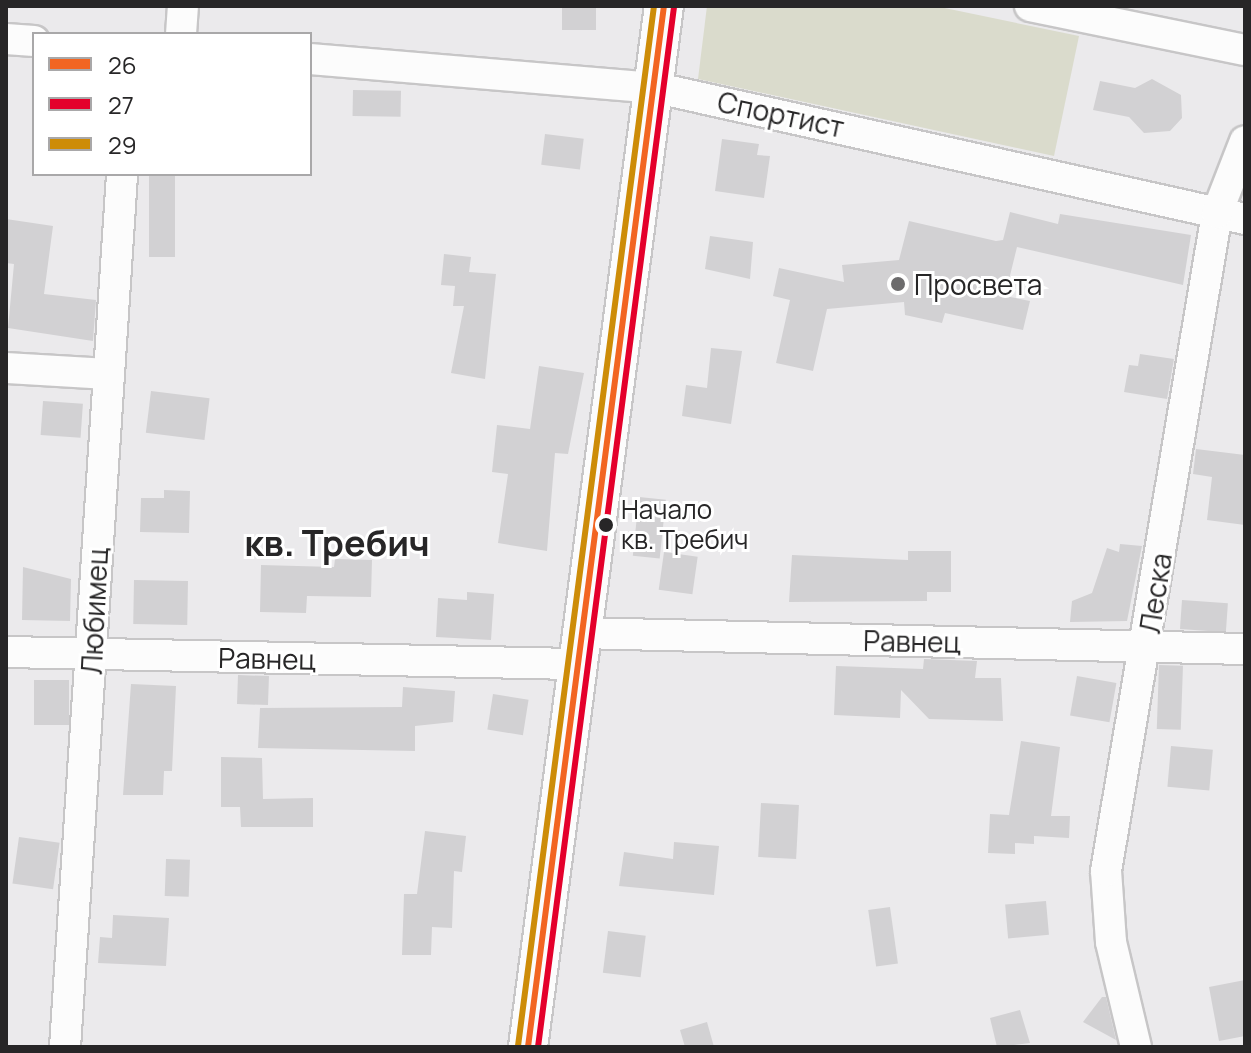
<!DOCTYPE html>
<html>
<head>
<meta charset="utf-8">
<style>
  body { margin:0 }
  #map { position:relative; width:1251px; height:1053px; overflow:hidden; background:#ebeaec; font-family:Manrope,sans-serif }
  div>[style] { position:absolute }
  .green>* { inset:0; background:#dadbcc }
  .building>* { inset:0; background:#d2d1d3; transform-origin:0 0 }
  .roads { filter:drop-shadow(2px 0 #c7c6c7) drop-shadow(-2px 0 #c7c6c7) drop-shadow(0 2px #c7c6c7) drop-shadow(0 -2px #c7c6c7) }
  .minor>* { height:30px; margin:-15px; padding:0 15px; transform-origin:15px; border-radius:15px; background:#fcfcfc }
  .major>* { height:38px; margin:-19px; padding:0 19px; transform-origin:19px; border-radius:19px; background:#fcfcfc }
  .bus-1>* { height:6px; margin:-3px; padding:0 3px; transform-origin:3px; border-radius:3px; background:#f26522 }
  .bus-2>* { height:6px; margin:-3px; padding:0 3px; transform-origin:3px; border-radius:3px; background:#e4002b }
  .bus-3>* { height:6px; margin:-3px; padding:0 3px; transform-origin:3px; border-radius:3px; background:#cd8c08 }
  .dots>* { width:22px; height:22px; translate:-50% -50%; box-sizing:border-box; border:4px solid #fff; border-radius:50% }
  span { translate:-50% -50%; white-space:nowrap; text-align:center; line-height:1.15; -webkit-text-stroke:6px #fff; paint-order:stroke }
  .bus-label { font-size:26px; color:#272627 }
  .left { translate:0 -50%; text-align:left }
  .street-label { font-size:28px; color:#272627 }
  .poi-label { font-size:28px; color:#272627 }
  .district-label { font-size:36px; color:#272627; font-weight:700 }
  .frame { position:absolute; inset:0; border:8px solid #272627; pointer-events:none }
  .legend { position:absolute; left:32px; top:32px; width:280px; height:144px; box-sizing:border-box; background:#fff; border:2px solid #a9a8a9; margin:0; padding:10px 14px; list-style:none; font-size:24px; color:#272627 }
  .legend li { display:flex; align-items:center; gap:16px; height:40px }
  .legend b { width:40px; border:2px solid #a9a8a9 }
</style>
</head>
<body>
<div id="map">
  <div class="green">
    <i style="clip-path:polygon(707px 6px,935px 6px,1079px 36px,1054px 156px,698px 79px)"></i>
  </div>
  <div class="building">
    <i style="left:562px;top:6px;width:34px;height:24px"></i>
    <i style="clip-path:polygon(1152px 79px,1181px 95px,1182px 118px,1170px 131px,1144px 133px,1129px 117px,1093px 110px,1100px 81px,1135px 88px)"></i>
    <i style="left:353px;top:90px;width:48px;height:26px;rotate:1deg"></i>
    <i style="left:545px;top:134px;width:39px;height:31px;rotate:7deg"></i>
    <i style="clip-path:polygon(722px 139px,759px 144px,757px 155px,770px 156px,764px 198px,715px 191px)"></i>
    <i style="left:149px;top:174px;width:26px;height:83px"></i>
    <i style="clip-path:polygon(1010px 212px,1058px 224px,1060px 214px,1191px 235px,1183px 285px,1017px 247px,1005px 296px,1030px 301px,1023px 330px,945px 313px,942px 323px,905px 315px,904px 302px,827px 309px,813px 371px,776px 363px,790px 300px,773px 296px,779px 268px,844px 282px,842px 265px,899px 260px,909px 221px,996px 241px,1003px 240px)"></i>
    <i style="clip-path:polygon(6px 219px,53px 226px,44px 294px,96px 300px,93px 341px,8px 328px,14px 264px,6px 263px)"></i>
    <i style="clip-path:polygon(710px 236px,753px 242px,750px 279px,705px 269px)"></i>
    <i style="clip-path:polygon(444px 254px,471px 257px,469px 272px,496px 274px,485px 379px,451px 373px,464px 306px,453px 306px,455px 286px,441px 285px)"></i>
    <i style="clip-path:polygon(711px 348px,742px 351px,731px 424px,682px 416px,686px 385px,707px 388px)"></i>
    <i style="clip-path:polygon(1140px 354px,1174px 359px,1167px 399px,1124px 392px,1129px 365px,1138px 366px)"></i>
    <i style="clip-path:polygon(539px 366px,584px 373px,568px 454px,555px 453px,547px 551px,498px 543px,508px 474px,492px 472px,497px 425px,530px 429px)"></i>
    <i style="left:151px;top:391px;width:59px;height:42px;rotate:7deg"></i>
    <i style="left:43px;top:401px;width:40px;height:34px;rotate:4deg"></i>
    <i style="clip-path:polygon(1196px 449px,1245px 455px,1245px 525px,1207px 520px,1212px 477px,1193px 474px)"></i>
    <i style="clip-path:polygon(164px 490px,190px 491px,189px 533px,140px 532px,141px 498px,164px 498px)"></i>
    <i style="left:639px;top:497px;width:27px;height:59px;rotate:6deg"></i>
    <i style="clip-path:polygon(1120px 544px,1142px 546px,1127px 621px,1070px 622px,1072px 601px,1092px 593px,1107px 548px,1119px 552px)"></i>
    <i style="clip-path:polygon(908px 551px,951px 551px,951px 592px,927px 592px,927px 601px,789px 602px,792px 555px,908px 560px)"></i>
    <i style="left:664px;top:552px;width:34px;height:38px;rotate:8deg"></i>
    <i style="clip-path:polygon(335px 559px,372px 560px,371px 597px,307px 596px,306px 613px,260px 612px,261px 565px,334px 567px)"></i>
    <i style="clip-path:polygon(23px 567px,71px 579px,70px 621px,22px 620px)"></i>
    <i style="left:134px;top:580px;width:54px;height:44px;rotate:1deg"></i>
    <i style="clip-path:polygon(467px 592px,494px 594px,491px 640px,436px 637px,438px 598px,467px 600px)"></i>
    <i style="left:1182px;top:600px;width:46px;height:29px;rotate:4deg"></i>
    <i style="clip-path:polygon(924px 659px,977px 661px,975px 678px,1001px 678px,1003px 721px,929px 719px,901px 690px,900px 718px,834px 715px,836px 666px,923px 669px)"></i>
    <i style="left:1159px;top:665px;width:24px;height:64px;rotate:2deg"></i>
    <i style="left:238px;top:675px;width:31px;height:29px;rotate:2deg"></i>
    <i style="left:1077px;top:676px;width:40px;height:40px;rotate:10deg"></i>
    <i style="left:34px;top:680px;width:35px;height:45px"></i>
    <i style="clip-path:polygon(131px 684px,176px 686px,172px 771px,164px 771px,163px 795px,123px 795px)"></i>
    <i style="clip-path:polygon(403px 687px,455px 691px,453px 722px,415px 726px,415px 751px,258px 748px,260px 708px,402px 707px)"></i>
    <i style="left:493px;top:694px;width:36px;height:36px;rotate:9deg"></i>
    <i style="clip-path:polygon(1021px 741px,1060px 747px,1051px 816px,1070px 816px,1069px 838px,1034px 836px,1034px 844px,1015px 843px,1015px 854px,988px 853px,990px 814px,1009px 815px)"></i>
    <i style="left:1171px;top:746px;width:42px;height:41px;rotate:5deg"></i>
    <i style="clip-path:polygon(221px 757px,262px 758px,263px 799px,313px 798px,313px 827px,241px 827px,240px 807px,221px 807px)"></i>
    <i style="left:761px;top:803px;width:38px;height:54px;rotate:3deg"></i>
    <i style="clip-path:polygon(425px 831px,466px 836px,462px 872px,454px 871px,452px 928px,432px 927px,431px 955px,402px 955px,404px 894px,417px 894px)"></i>
    <i style="left:19px;top:837px;width:41px;height:47px;rotate:8deg"></i>
    <i style="clip-path:polygon(674px 842px,719px 846px,714px 895px,619px 886px,624px 852px,673px 859px)"></i>
    <i style="left:166px;top:859px;width:24px;height:37px;rotate:2deg"></i>
    <i style="left:1046px;top:901px;width:34px;height:41px;rotate:85deg"></i>
    <i style="left:890px;top:907px;width:57px;height:22px;rotate:82deg"></i>
    <i style="clip-path:polygon(113px 915px,169px 918px,166px 966px,98px 963px,100px 937px,112px 938px)"></i>
    <i style="left:608px;top:931px;width:38px;height:42px;rotate:7deg"></i>
    <i style="clip-path:polygon(1245px 980px,1245px 1036px,1219px 1041px,1209px 987px)"></i>
    <i style="clip-path:polygon(1102px 997px,1106px 997px,1116px 1040px,1083px 1022px)"></i>
    <i style="clip-path:polygon(1020px 1010px,1030px 1043px,997px 1047px,990px 1018px)"></i>
    <i style="clip-path:polygon(707px 1022px,714px 1047px,685px 1047px,680px 1030px)"></i>
  </div>
  <div class="roads">
    <div class="minor">
      <i style="left:1030px;top:6px;width:219px;rotate:11.6deg"></i>
      <i style="left:181px;top:34px;width:28px;rotate:-86deg"></i>
      <i style="left:6px;top:39px;width:28px;rotate:4deg"></i>
      <i style="left:310px;top:59px;width:348px;rotate:4.8deg"></i>
      <i style="left:657px;top:88px;width:602px;rotate:12.56deg"></i>
      <i style="left:6px;top:368px;width:100px;rotate:3.4deg"></i>
      <i style="left:580px;top:633px;width:665px;rotate:1.38deg"></i>
      <i style="left:6px;top:652px;width:569px;rotate:1.21deg"></i>
      <i style="left:65px;top:1047px;width:875px;rotate:-86.26deg"></i>
      <i style="left:1136px;top:1047px;width:108px;rotate:-103.4deg"></i>
      <i style="left:1111px;top:942px;width:71px;rotate:-94deg"></i>
      <i style="left:1106px;top:871px;width:667px;rotate:-80.42deg"></i>
      <i style="left:1217px;top:213px;width:77px;rotate:-68.7deg"></i>
    </div>
    <div class="major">
      <i style="left:528px;top:1047px;width:1050px;rotate:-82.56deg"></i>
    </div>
  </div>
  <div class="bus-1">
    <i style="left:528px;top:1047px;width:1050px;rotate:-82.56deg"></i>
  </div>
  <div class="bus-2">
    <i style="left:538px;top:1047px;width:1049px;rotate:-82.55deg"></i>
  </div>
  <div class="bus-3">
    <i style="left:518px;top:1046px;width:1049px;rotate:-82.55deg"></i>
  </div>
  <div class="dots">
    <i style="left:898px;top:284px;background:#6c6b6c"></i>
    <i style="left:606px;top:525px;background:#272627"></i>
  </div>
  <div class="bus-label">
    <span class="left" style="left:621px;top:525px">Начало<br>кв. Требич</span>
  </div>
  <div class="street-label">
    <span style="left:781px;top:114px;rotate:12deg">Спортист</span>
    <span style="left:1155px;top:593px;rotate:-81deg">Леска</span>
    <span style="left:94px;top:611px;rotate:-87deg">Любимец</span>
    <span style="left:912px;top:641px;rotate:1deg">Равнец</span>
    <span style="left:267px;top:658px;rotate:1deg">Равнец</span>
  </div>
  <div class="poi-label">
    <span class="left" style="left:914px;top:284px">Просвета</span>
  </div>
  <div class="district-label">
    <span style="left:337px;top:543px">кв. Требич</span>
  </div>
  <div class="frame"></div>
  <ul class="legend">
  <li><b style="height:10px;background:#f26522"></b>26</li>
  <li><b style="height:10px;background:#e4002b"></b>27</li>
  <li><b style="height:10px;background:#cd8c08"></b>29</li>
  </ul>
</div>
</body>
</html>
